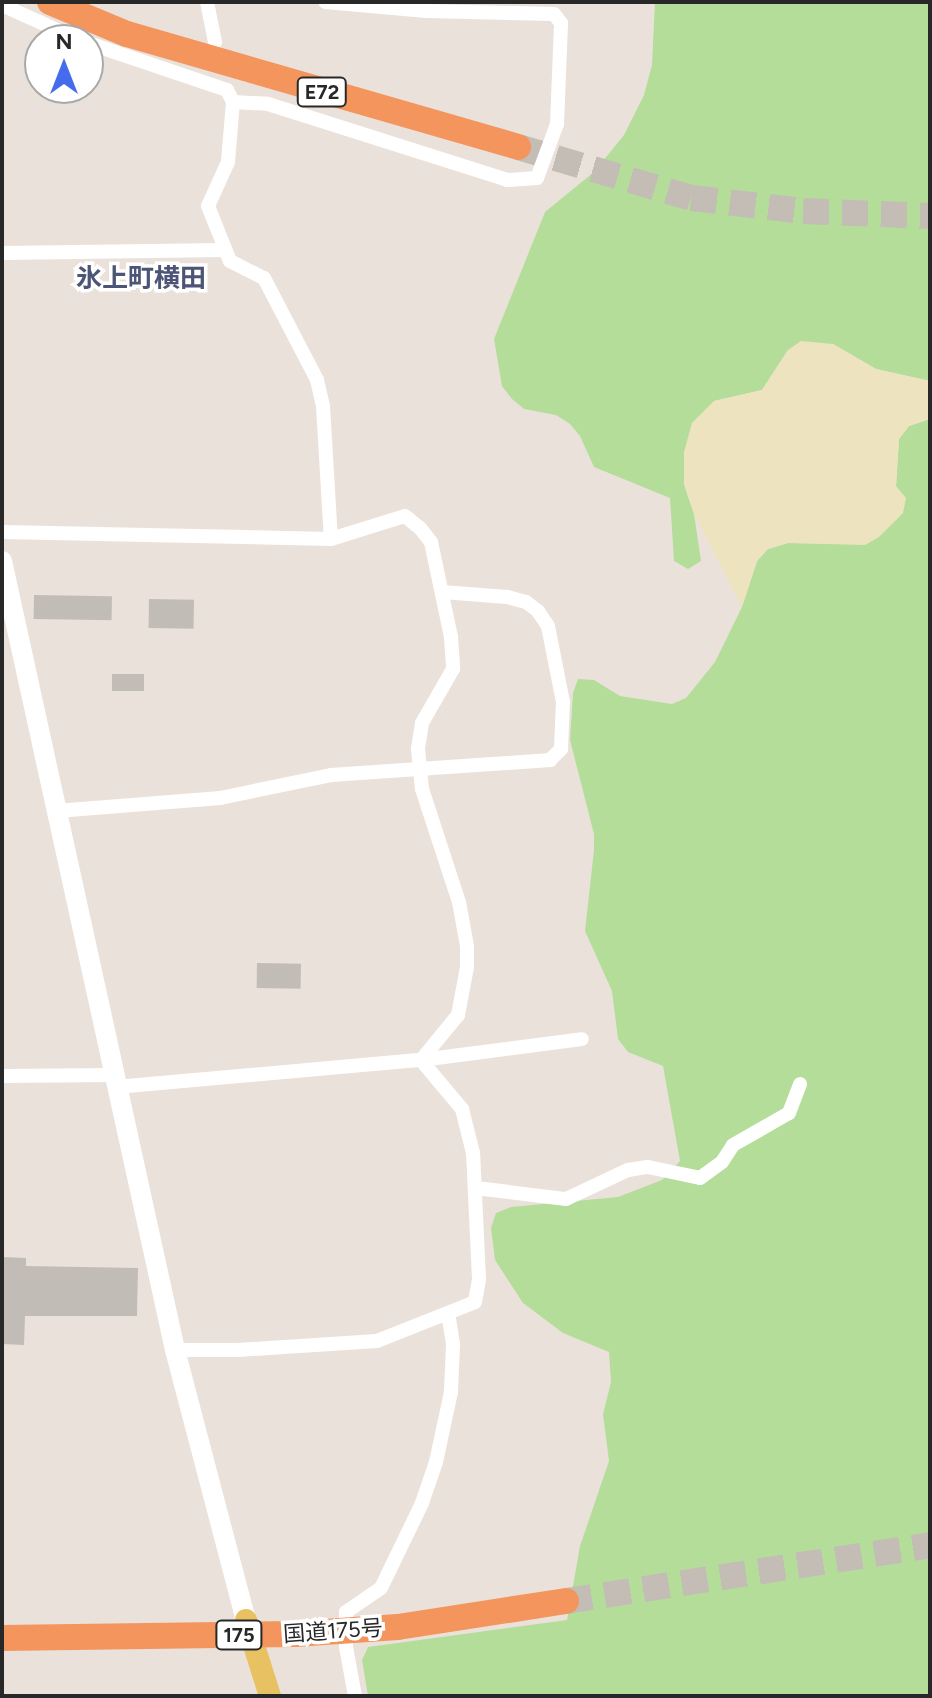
<!DOCTYPE html>
<html>
<head>
<meta charset="utf-8">
<style>
  body { margin:0 }
  #map { position:relative; width:932px; height:1698px; overflow:hidden; background:#eae2da; font-family:Figtree,"Noto Sans JP",sans-serif }
  div>[style] { position:absolute }
  .green>* { inset:0; background:#b4dd9a }
  .sand>* { inset:0; background:#ede4bf }
  .building>* { inset:0; background:#c2bcb7; transform-origin:0 0 }
  .highway-tunnel>* { height:26px; margin-top:-13px; transform-origin:0; background:repeating-linear-gradient(90deg,#c3bdb6 0 26px,transparent 0 39px) }
  .street>* { height:14px; margin:-7px; padding:0 7px; transform-origin:7px; border-radius:7px; background:#fff }
  .secondary>* { height:20px; margin:-10px; padding:0 10px; transform-origin:10px; border-radius:10px; background:#fff }
  .primary>* { height:22px; margin:-11px; padding:0 11px; transform-origin:11px; border-radius:11px; background:#e7c162 }
  .highway>* { height:26px; margin:-13px; padding:0 13px; transform-origin:13px; border-radius:13px; background:#f3955c }
  span { translate:-50% -50%; white-space:nowrap; text-align:center; line-height:1.15; -webkit-text-stroke:7px #fff; paint-order:stroke }
  .shield-label span { padding:2px 6px; background:#fff; border:2px solid; border-radius:6px; -webkit-text-stroke-width:0 }
  .shield-label { font-size:20px; color:#282828; font-weight:700 }
  .street-label { font-size:22px; color:#282828 }
  .quarter-label { font-size:26px; color:#4c5575; font-weight:700 }
  .frame { position:absolute; inset:0; border:4px solid #282828; pointer-events:none }
  .north { position:absolute; left:24px; top:24px; width:80px; height:80px; box-sizing:border-box; background:#fff; border:2px solid #a9a9a9; border-radius:50%; rotate:0deg; font-size:22px; font-weight:700; line-height:32px; text-align:center; color:#282828 }
  .north::after { content:''; display:block; margin:auto; width:28px; height:36px; background:#446ced; clip-path:polygon(50% 0,100% 100%,50% 72%,0 100%) }
</style>
</head>
<body>
<div id="map">
  <div class="green">
    <i style="clip-path:polygon(655px 2px,930px 2px,930px 381px,876px 369px,833px 344px,788px 350px,762px 390px,714px 401px,684px 484px,694px 514px,701px 561px,688px 569px,674px 561px,670px 498px,594px 467px,580px 436px,570px 424px,556px 415px,524px 409px,512px 399px,502px 386px,494px 339px,545px 212px,594px 172px,624px 135px,644px 95px,652px 65px)"></i>
    <i style="clip-path:polygon(930px 419px,930px 1696px,368px 1696px,362px 1660px,368px 1647px,567px 1620px,580px 1546px,609px 1461px,603px 1414px,611px 1382px,609px 1352px,563px 1333px,523px 1303px,495px 1260px,491px 1228px,496px 1213px,511px 1207px,618px 1197px,662px 1180px,680px 1161px,663px 1066px,628px 1052px,618px 1039px,612px 991px,585px 931px,594px 850px,594px 834px,570px 740px,573px 693px,578px 679px,594px 680px,620px 696px,672px 704px,686px 698px,715px 662px,742px 607px,757px 561px,768px 549px,788px 543px,866px 544px,896px 486px,899px 439px,909px 426px)"></i>
  </div>
  <div class="sand">
    <i style="clip-path:polygon(801px 341px,833px 344px,876px 369px,930px 381px,930px 419px,909px 426px,899px 439px,896px 486px,906px 498px,903px 513px,879px 537px,865px 545px,788px 543px,768px 549px,757px 561px,742px 607px,694px 514px,684px 484px,684px 452px,692px 423px,714px 401px,762px 390px,788px 350px)"></i>
  </div>
  <div class="building">
    <i style="left:34px;top:595px;width:78px;height:24px;rotate:1deg"></i>
    <i style="left:149px;top:599px;width:45px;height:29px;rotate:1deg"></i>
    <i style="left:112px;top:674px;width:32px;height:17px"></i>
    <i style="left:257px;top:963px;width:44px;height:25px;rotate:1deg"></i>
    <i style="clip-path:polygon(2px 1257px,26px 1258px,26px 1266px,138px 1268px,137px 1316px,25px 1316px,24px 1345px,2px 1344px)"></i>
  </div>
  <div class="highway-tunnel">
    <i style="left:518px;top:147px;width:180px;rotate:16.4deg"></i>
    <i style="left:691px;top:198px;width:113px;rotate:6.6deg"></i>
    <i style="left:803px;top:211px;width:127px;rotate:2.3deg"></i>
    <i style="left:566px;top:1601px;width:368px;rotate:-8.7deg"></i>
  </div>
  <div class="street">
    <i style="left:207px;top:2px;width:41px;rotate:78.7deg"></i>
    <i style="left:2px;top:5px;width:85px;rotate:24.4deg"></i>
    <i style="left:88px;top:43px;width:147px;rotate:18.7deg"></i>
    <i style="left:227px;top:90px;width:13px;rotate:63deg"></i>
    <i style="left:233px;top:102px;width:60px;rotate:94.8deg"></i>
    <i style="left:228px;top:162px;width:48px;rotate:114.4deg"></i>
    <i style="left:208px;top:206px;width:59px;rotate:68.2deg"></i>
    <i style="left:230px;top:261px;width:38px;rotate:27deg"></i>
    <i style="left:264px;top:278px;width:115px;rotate:62.5deg"></i>
    <i style="left:317px;top:380px;width:27px;rotate:77deg"></i>
    <i style="left:323px;top:406px;width:133px;rotate:86.6deg"></i>
    <i style="left:233px;top:102px;width:35px;rotate:3deg"></i>
    <i style="left:268px;top:104px;width:251px;rotate:17.6deg"></i>
    <i style="left:507px;top:180px;width:30px;rotate:-4deg"></i>
    <i style="left:537px;top:178px;width:58px;rotate:-69.7deg"></i>
    <i style="left:557px;top:124px;width:101px;rotate:-87.7deg"></i>
    <i style="left:561px;top:23px;width:11px;rotate:-128deg"></i>
    <i style="left:554px;top:14px;width:127px;rotate:-178.6deg"></i>
    <i style="left:427px;top:11px;width:102px;rotate:-175deg"></i>
    <i style="left:2px;top:253px;width:222px;rotate:-0.8deg"></i>
    <i style="left:2px;top:532px;width:329px;rotate:1.2deg"></i>
    <i style="left:331px;top:539px;width:77px;rotate:-17.3deg"></i>
    <i style="left:405px;top:516px;width:19px;rotate:39deg"></i>
    <i style="left:420px;top:528px;width:18px;rotate:52deg"></i>
    <i style="left:431px;top:542px;width:97px;rotate:78.1deg"></i>
    <i style="left:451px;top:637px;width:32px;rotate:86deg"></i>
    <i style="left:453px;top:669px;width:62px;rotate:119.9deg"></i>
    <i style="left:422px;top:723px;width:26px;rotate:99deg"></i>
    <i style="left:418px;top:749px;width:40px;rotate:84.3deg"></i>
    <i style="left:422px;top:789px;width:119px;rotate:71.9deg"></i>
    <i style="left:459px;top:902px;width:45px;rotate:79.7deg"></i>
    <i style="left:467px;top:946px;width:21px;rotate:90deg"></i>
    <i style="left:467px;top:967px;width:49px;rotate:100.6deg"></i>
    <i style="left:458px;top:1015px;width:58px;rotate:129.4deg"></i>
    <i style="left:56px;top:811px;width:165px;rotate:-4.5deg"></i>
    <i style="left:220px;top:798px;width:113px;rotate:-11.7deg"></i>
    <i style="left:331px;top:775px;width:220px;rotate:-3.9deg"></i>
    <i style="left:550px;top:760px;width:16px;rotate:-45deg"></i>
    <i style="left:561px;top:749px;width:47px;rotate:-87.6deg"></i>
    <i style="left:563px;top:702px;width:77px;rotate:-101.2deg"></i>
    <i style="left:548px;top:626px;width:18px;rotate:-124deg"></i>
    <i style="left:538px;top:611px;width:15px;rotate:-143deg"></i>
    <i style="left:526px;top:602px;width:20px;rotate:-165deg"></i>
    <i style="left:507px;top:597px;width:65px;rotate:-175.6deg"></i>
    <i style="left:2px;top:1076px;width:111px;rotate:-0.5deg"></i>
    <i style="left:116px;top:1087px;width:306px;rotate:-5.1deg"></i>
    <i style="left:421px;top:1060px;width:162px;rotate:-7.4deg"></i>
    <i style="left:476px;top:1188px;width:91px;rotate:7deg"></i>
    <i style="left:566px;top:1199px;width:68px;rotate:-25.1deg"></i>
    <i style="left:628px;top:1170px;width:20px;rotate:-9deg"></i>
    <i style="left:648px;top:1167px;width:53px;rotate:11.9deg"></i>
    <i style="left:700px;top:1178px;width:27px;rotate:-36deg"></i>
    <i style="left:722px;top:1162px;width:20px;rotate:-57deg"></i>
    <i style="left:733px;top:1145px;width:64px;rotate:-29.7deg"></i>
    <i style="left:789px;top:1113px;width:31px;rotate:-69deg"></i>
    <i style="left:175px;top:1350px;width:63px"></i>
    <i style="left:238px;top:1350px;width:139px;rotate:-3.7deg"></i>
    <i style="left:377px;top:1341px;width:105px;rotate:-21.7deg"></i>
    <i style="left:475px;top:1302px;width:23px;rotate:-80deg"></i>
    <i style="left:479px;top:1279px;width:126px;rotate:-92.7deg"></i>
    <i style="left:473px;top:1153px;width:45px;rotate:-104deg"></i>
    <i style="left:462px;top:1109px;width:64px;rotate:-129.9deg"></i>
    <i style="left:355px;top:1696px;width:50px;rotate:-100.4deg"></i>
    <i style="left:346px;top:1647px;width:35px;rotate:-90deg"></i>
    <i style="left:346px;top:1612px;width:42px;rotate:-34.4deg"></i>
    <i style="left:381px;top:1588px;width:94px;rotate:-64.2deg"></i>
    <i style="left:422px;top:1503px;width:43px;rotate:-71.1deg"></i>
    <i style="left:436px;top:1462px;width:72px;rotate:-77.9deg"></i>
    <i style="left:451px;top:1392px;width:48px;rotate:-87.6deg"></i>
    <i style="left:453px;top:1344px;width:31px;rotate:-99deg"></i>
  </div>
  <div class="secondary">
    <i style="left:2px;top:561px;width:808px;rotate:77.63deg"></i>
    <i style="left:175px;top:1350px;width:279px;rotate:75.3deg"></i>
  </div>
  <div class="primary">
    <i style="left:246px;top:1620px;width:80px;rotate:72.5deg"></i>
  </div>
  <div class="highway">
    <i style="left:50px;top:2px;width:83px;rotate:22.6deg"></i>
    <i style="left:127px;top:34px;width:407px;rotate:16.1deg"></i>
    <i style="left:2px;top:1638px;width:293px;rotate:-0.8deg"></i>
    <i style="left:295px;top:1634px;width:103px;rotate:-3.9deg"></i>
    <i style="left:398px;top:1627px;width:170px;rotate:-8.8deg"></i>
  </div>
  <div class="shield-label">
    <span style="left:322px;top:92px">E72</span>
    <span style="left:239px;top:1635px">175</span>
  </div>
  <div class="street-label">
    <span style="left:333px;top:1631px;rotate:-4deg">国道175号</span>
  </div>
  <div class="quarter-label">
    <span style="left:141px;top:279px">氷上町横田</span>
  </div>
  <div class="frame"></div>
  <div class="north">N</div>
</div>
</body>
</html>
